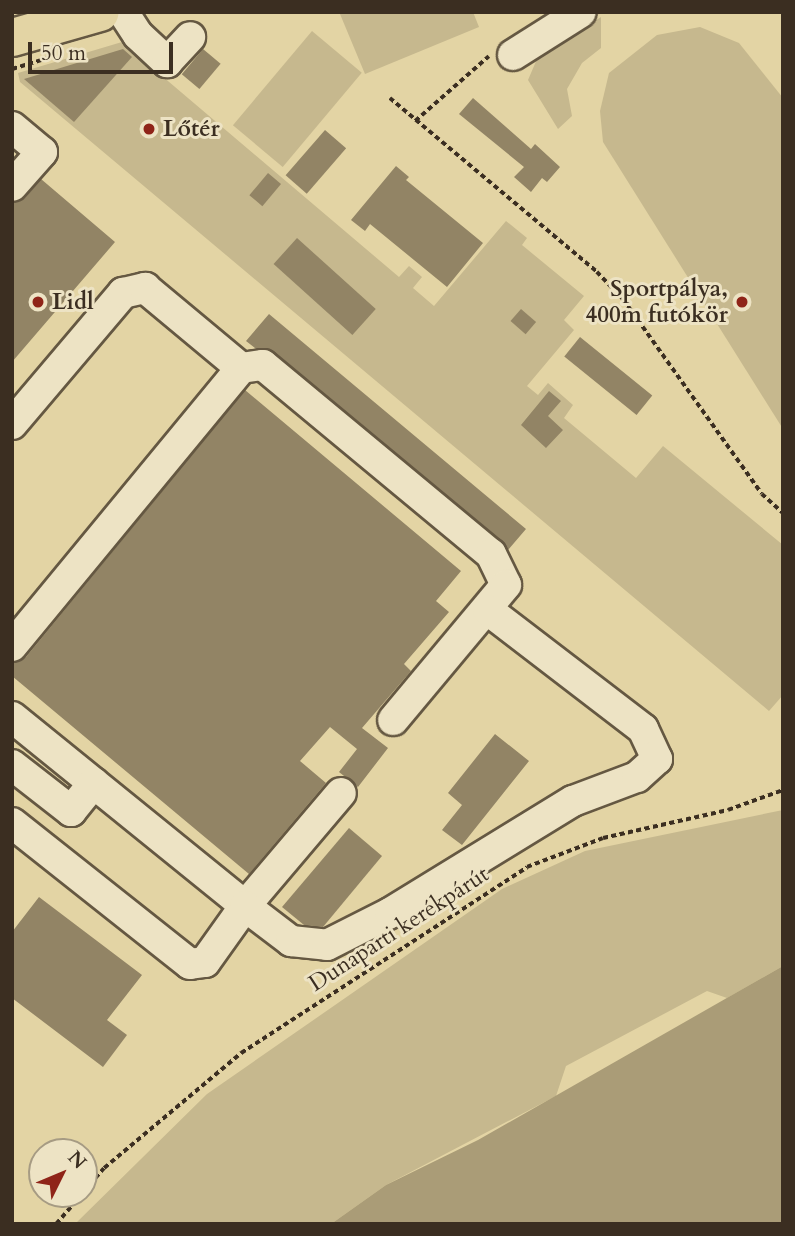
<!DOCTYPE html>
<html>
<head>
<meta charset="utf-8">
<style>
  body { margin:0 }
  #map { position:relative; width:795px; height:1236px; overflow:hidden; background:#e3d4a4; font-family:Cardo,serif }
  div>[style] { position:absolute }
  .green>* { inset:0; background:#c6b88e; transform-origin:0 0 }
  .water>* { inset:0; background:#aa9c77 }
  .building>* { inset:0; background:#928465; transform-origin:0 0 }
  .path>* { height:3.5px; margin-top:-1.75px; transform-origin:0; background:repeating-linear-gradient(90deg,#3b2e21 0 5px,transparent 0 8.5px) }
  .roads { filter:drop-shadow(2px 0 #655842) drop-shadow(-2px 0 #655842) drop-shadow(0 2px #655842) drop-shadow(0 -2px #655842) }
  .minor>* { height:30px; margin:-15px; padding:0 15px; transform-origin:15px; border-radius:15px; background:#ede3c4 }
  .major>* { height:37px; margin:-18.5px; padding:0 18.5px; transform-origin:18.5px; border-radius:18.5px; background:#e3d4a4 }
  .dots>* { width:19px; height:19px; translate:-50% -50%; box-sizing:border-box; border:4px solid #ede3c4; border-radius:50% }
  span { translate:-50% -50%; white-space:nowrap; text-align:center; line-height:1.15; -webkit-text-stroke:6px #ede3c4; paint-order:stroke }
  .poi-label { font-size:23px; color:#3b2e21; font-weight:700 }
  .left { translate:0 -50%; text-align:left }
  .right { translate:-100% -50%; text-align:right }
  .street-label { font-size:23px; color:#3b2e21 }
  .frame { position:absolute; inset:0; border:14px solid #3b2e21; pointer-events:none }
  .north { position:absolute; left:28px; top:1138px; width:70px; height:70px; box-sizing:border-box; background:#ede3c4; border:2px solid #a69b83; border-radius:50%; rotate:47deg; font-size:19px; font-weight:700; line-height:28px; text-align:center; color:#3b2e21 }
  .north::after { content:''; display:block; margin:auto; width:24px; height:32px; background:#8f2418; clip-path:polygon(50% 0,100% 100%,50% 72%,0 100%) }
  .scale { position:absolute; left:28px; top:42px; width:145px; height:32px; box-sizing:border-box; border:4px solid #3b2e21; border-top:0; padding-left:9px; font-size:21px; line-height:24px; white-space:nowrap; color:#3b2e21; -webkit-text-stroke:5px #ede3c4; paint-order:stroke }
</style>
</head>
<body>
<div id="map">
  <div class="green">
    <i style="clip-path:polygon(473px 12px,479px 27px,365px 74px,340px 14px)"></i>
    <i style="clip-path:polygon(601px 17px,601px 48px,582px 63px,567px 89px,572px 116px,558px 129px,528px 80px,537px 59px)"></i>
    <i style="clip-path:polygon(700px 27px,739px 43px,783px 98px,783px 429px,603px 142px,600px 111px,609px 73px,657px 35px)"></i>
    <i style="left:312px;top:31px;width:65px;height:123px;rotate:40deg"></i>
    <i style="clip-path:polygon(122px 42px,399px 277px,409px 266px,422px 277px,413px 288px,434px 306px,506px 221px,527px 238px,522px 245px,584px 296px,564px 320px,574px 330px,527px 386px,538px 395px,548px 383px,573px 405px,564px 418px,636px 478px,663px 446px,783px 545px,783px 695px,769px 711px,20px 82px,18px 73px)"></i>
    <i style="clip-path:polygon(783px 810px,783px 966px,727px 998px,707px 991px,566px 1066px,556px 1096px,386px 1185px,331px 1224px,75px 1224px,207px 1094px,502px 889px,585px 851px)"></i>
  </div>
  <div class="water">
    <i style="clip-path:polygon(783px 966px,783px 1224px,331px 1224px,386px 1185px,478px 1140px)"></i>
  </div>
  <div class="building">
    <i style="clip-path:polygon(123px 49px,132px 57px,74px 122px,24px 79px)"></i>
    <i style="left:203px;top:49px;width:23px;height:33px;rotate:40deg"></i>
    <i style="clip-path:polygon(473px 98px,531px 149px,535px 144px,560px 167px,547px 182px,542px 178px,531px 192px,514px 177px,524px 167px,459px 114px)"></i>
    <i style="left:325px;top:130px;width:28px;height:60px;rotate:41deg"></i>
    <i style="clip-path:polygon(396px 166px,409px 177px,406px 180px,483px 243px,447px 287px,370px 224px,365px 231px,351px 220px)"></i>
    <i style="left:268px;top:173px;width:17px;height:29px;rotate:40deg"></i>
    <i style="clip-path:polygon(41px 179px,115px 242px,12px 362px,12px 203px,25px 198px)"></i>
    <i style="left:297px;top:238px;width:106px;height:35px;rotate:42deg"></i>
    <i style="left:521px;top:309px;width:20px;height:16px;rotate:41deg"></i>
    <i style="clip-path:polygon(269px 314px,526px 529px,508px 550px,274px 352px,255px 348px,246px 341px)"></i>
    <i style="left:580px;top:337px;width:93px;height:25px;rotate:39deg"></i>
    <i style="clip-path:polygon(245px 390px,461px 571px,436px 601px,449px 612px,404px 664px,411px 671px,362px 728px,388px 748px,358px 787px,339px 772px,357px 749px,330px 727px,300px 761px,326px 783px,249px 874px,12px 676px,12px 663px,26px 657px)"></i>
    <i style="clip-path:polygon(549px 391px,561px 401px,548px 416px,563px 430px,546px 448px,521px 425px)"></i>
    <i style="clip-path:polygon(495px 734px,529px 761px,462px 845px,442px 830px,462px 805px,448px 793px)"></i>
    <i style="clip-path:polygon(349px 828px,382px 856px,323px 927px,304px 925px,282px 907px)"></i>
    <i style="clip-path:polygon(39px 897px,142px 975px,107px 1020px,127px 1035px,103px 1067px,12px 998px,12px 932px)"></i>
  </div>
  <div class="path">
    <i style="left:12px;top:69px;width:37px;rotate:-17deg"></i>
    <i style="left:390px;top:98px;width:270px;rotate:40deg"></i>
    <i style="left:597px;top:272px;width:37px;rotate:46deg"></i>
    <i style="left:623px;top:299px;width:239px;rotate:54.5deg"></i>
    <i style="left:762px;top:494px;width:28px;rotate:42deg"></i>
    <i style="left:415px;top:121px;width:98px;rotate:-41.3deg"></i>
    <i style="left:84px;top:1191px;width:30px;rotate:-49deg"></i>
    <i style="left:104px;top:1168px;width:179px;rotate:-40deg"></i>
    <i style="left:241px;top:1053px;width:341px;rotate:-33deg"></i>
    <i style="left:527px;top:867px;width:81px;rotate:-20.9deg"></i>
    <i style="left:603px;top:838px;width:128px;rotate:-12.6deg"></i>
    <i style="left:728px;top:810px;width:59px;rotate:-20deg"></i>
    <i style="left:56px;top:1224px;width:40px;rotate:-49deg"></i>
  </div>
  <div class="roads">
    <div class="minor">
      <i style="left:123px;top:12px;width:27px;rotate:57deg"></i>
      <i style="left:138px;top:35px;width:40px;rotate:43deg"></i>
      <i style="left:167px;top:62px;width:34px;rotate:-47deg"></i>
      <i style="left:513px;top:55px;width:80px;rotate:-32.3deg"></i>
      <i style="left:12px;top:127px;width:39px;rotate:40deg"></i>
      <i style="left:42px;top:152px;width:45px;rotate:131.4deg"></i>
      <i style="left:12px;top:424px;width:172px;rotate:-49.7deg"></i>
      <i style="left:123px;top:293px;width:23px;rotate:-13deg"></i>
      <i style="left:145px;top:288px;width:125px;rotate:39.8deg"></i>
      <i style="left:12px;top:646px;width:360px;rotate:-50.5deg"></i>
      <i style="left:241px;top:368px;width:22px;rotate:-8deg"></i>
      <i style="left:263px;top:365px;width:296px;rotate:39.7deg"></i>
      <i style="left:491px;top:554px;width:34px;rotate:64deg"></i>
      <i style="left:506px;top:585px;width:176px;rotate:129.9deg"></i>
      <i style="left:12px;top:717px;width:300px;rotate:39deg"></i>
      <i style="left:245px;top:906px;width:148px;rotate:-49.7deg"></i>
      <i style="left:12px;top:765px;width:75px;rotate:37.9deg"></i>
      <i style="left:71px;top:811px;width:36px;rotate:-51deg"></i>
      <i style="left:12px;top:823px;width:227px;rotate:38.4deg"></i>
      <i style="left:190px;top:964px;width:15px;rotate:-8deg"></i>
      <i style="left:205px;top:962px;width:69px;rotate:-54.5deg"></i>
      <i style="left:245px;top:906px;width:58px;rotate:37.3deg"></i>
      <i style="left:291px;top:941px;width:36px;rotate:6deg"></i>
      <i style="left:327px;top:945px;width:71px;rotate:-26.9deg"></i>
      <i style="left:390px;top:913px;width:215px;rotate:-31.5deg"></i>
      <i style="left:573px;top:801px;width:68px;rotate:-20.6deg"></i>
      <i style="left:637px;top:777px;width:27px;rotate:-42deg"></i>
      <i style="left:657px;top:759px;width:33px;rotate:-115deg"></i>
      <i style="left:643px;top:729px;width:195px;rotate:-142.5deg"></i>
    </div>
    <div class="major">
      <i style="left:12px;top:37px;width:91px;rotate:-16deg"></i>
    </div>
  </div>
  <div class="dots">
    <i style="left:149px;top:129px;background:#8f2418"></i>
    <i style="left:38px;top:302px;background:#8f2418"></i>
    <i style="left:742px;top:302px;background:#8f2418"></i>
  </div>
  <div class="poi-label">
    <span class="left" style="left:163px;top:129px">Lőtér</span>
    <span class="right" style="left:728px;top:302px">Sportpálya,<br>400m futókör</span>
    <span class="left" style="left:52px;top:302px">Lidl</span>
  </div>
  <div class="street-label">
    <span style="left:399px;top:929px;rotate:-33deg">Dunaparti kerékpárút</span>
  </div>
  <div class="frame"></div>
  <div class="north">N</div>
  <div class="scale">50 m</div>
</div>
</body>
</html>
